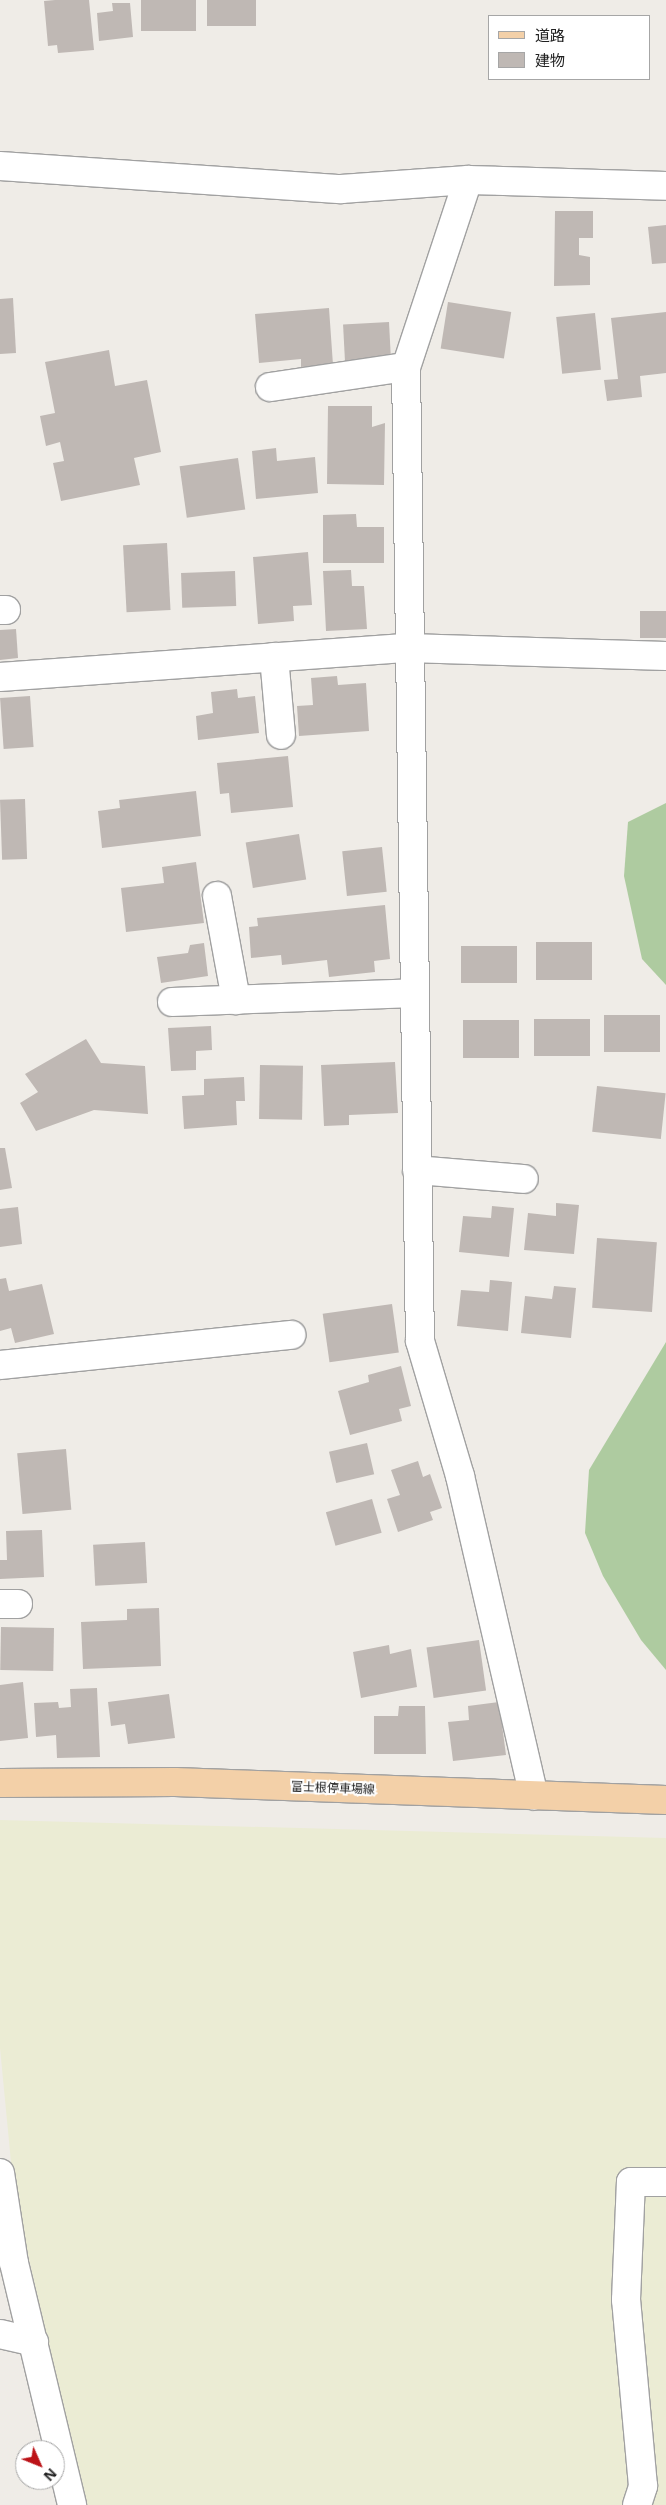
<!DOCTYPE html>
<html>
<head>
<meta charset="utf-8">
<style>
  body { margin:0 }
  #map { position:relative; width:666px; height:2505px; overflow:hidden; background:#efece7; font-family:"Noto Sans","Noto Sans JP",sans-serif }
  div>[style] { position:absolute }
  .farmland>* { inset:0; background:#ebecd4 }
  .forest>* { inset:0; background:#aecba0 }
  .building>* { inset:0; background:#bfb8b4; transform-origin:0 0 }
  .roads { filter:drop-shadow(1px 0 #a1a1a1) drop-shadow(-1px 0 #a1a1a1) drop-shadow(0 1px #a1a1a1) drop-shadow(0 -1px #a1a1a1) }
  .minor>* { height:28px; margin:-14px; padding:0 14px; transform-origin:14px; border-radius:14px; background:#fff }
  .major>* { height:28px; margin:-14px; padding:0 14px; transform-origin:14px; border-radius:14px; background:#f3d0a8 }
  span { translate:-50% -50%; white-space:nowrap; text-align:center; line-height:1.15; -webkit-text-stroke:4px #fff; paint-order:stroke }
  .street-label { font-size:12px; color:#202020 }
  .legend { position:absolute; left:488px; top:15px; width:162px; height:65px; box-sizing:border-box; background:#fff; border:1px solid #a6a6a6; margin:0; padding:6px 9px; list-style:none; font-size:15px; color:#202020 }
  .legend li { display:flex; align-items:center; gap:10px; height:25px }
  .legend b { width:25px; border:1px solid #a6a6a6 }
  .north { position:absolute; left:15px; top:2440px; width:50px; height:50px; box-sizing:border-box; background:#fff; border:1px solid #a6a6a6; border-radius:50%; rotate:134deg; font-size:14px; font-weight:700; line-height:20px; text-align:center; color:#202020 }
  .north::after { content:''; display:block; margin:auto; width:18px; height:22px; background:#bc1318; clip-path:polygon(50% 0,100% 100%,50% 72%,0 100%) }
</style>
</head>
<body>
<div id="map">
  <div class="farmland">
    <i style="clip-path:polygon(0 1820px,666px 1838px,666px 2505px,85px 2505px,14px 2193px,0 2048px)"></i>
  </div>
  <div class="forest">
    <i style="clip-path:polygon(666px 803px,666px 985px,642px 959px,624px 876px,628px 822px)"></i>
    <i style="clip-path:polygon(666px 1342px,666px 1670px,641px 1640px,603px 1576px,585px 1533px,589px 1470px)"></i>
  </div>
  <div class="building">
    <i style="clip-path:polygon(55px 0,89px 0,94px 50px,58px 53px,57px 45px,48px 46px,44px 1px)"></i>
    <i style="left:141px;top:0;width:55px;height:31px"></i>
    <i style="left:207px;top:0;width:49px;height:26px"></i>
    <i style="clip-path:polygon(112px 3px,130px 3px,133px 37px,99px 41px,97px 13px,113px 11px)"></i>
    <i style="clip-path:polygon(555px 211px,593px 211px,593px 238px,579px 238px,579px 255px,590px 257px,590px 285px,554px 286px)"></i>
    <i style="clip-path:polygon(666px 225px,666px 263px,652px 264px,648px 227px)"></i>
    <i style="clip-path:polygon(13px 298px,16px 353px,0 354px,0 299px)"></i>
    <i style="left:448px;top:302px;width:64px;height:47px;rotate:9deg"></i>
    <i style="clip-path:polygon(329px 308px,333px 365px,301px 367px,301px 359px,259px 363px,255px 314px)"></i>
    <i style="clip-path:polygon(666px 312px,666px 373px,640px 376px,642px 397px,607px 401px,604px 380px,618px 379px,611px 318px)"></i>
    <i style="left:595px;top:313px;width:57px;height:39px;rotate:84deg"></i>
    <i style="left:389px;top:322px;width:37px;height:46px;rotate:87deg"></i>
    <i style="clip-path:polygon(109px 350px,115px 386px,147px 380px,161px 452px,134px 458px,140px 485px,61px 501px,53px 463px,64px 461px,60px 442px,46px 446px,40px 416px,55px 413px,45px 362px)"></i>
    <i style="clip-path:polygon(328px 406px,372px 406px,372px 427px,385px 423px,384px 485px,327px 484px)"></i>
    <i style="clip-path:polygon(276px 448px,277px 461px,315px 457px,318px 493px,256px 499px,252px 451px)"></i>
    <i style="left:238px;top:458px;width:52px;height:59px;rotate:82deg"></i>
    <i style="clip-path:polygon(356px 514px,357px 527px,384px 527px,384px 563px,323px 563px,323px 515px)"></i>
    <i style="left:167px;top:543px;width:67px;height:44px;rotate:87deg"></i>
    <i style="clip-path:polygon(308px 552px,312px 605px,293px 606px,294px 621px,258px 624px,253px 557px)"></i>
    <i style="clip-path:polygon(351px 570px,352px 586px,364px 586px,367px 629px,326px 631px,323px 571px)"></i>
    <i style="left:235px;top:571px;width:35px;height:54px;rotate:88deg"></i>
    <i style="left:640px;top:611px;width:26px;height:27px"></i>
    <i style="clip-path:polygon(16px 629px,18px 658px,0 660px,0 630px)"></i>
    <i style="clip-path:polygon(337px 676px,338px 685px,366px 683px,369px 731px,299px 736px,297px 706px,313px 705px,311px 678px)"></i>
    <i style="clip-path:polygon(237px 689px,238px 698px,255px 696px,259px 733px,198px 740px,196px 716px,213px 713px,211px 692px)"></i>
    <i style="left:30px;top:696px;width:51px;height:30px;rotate:86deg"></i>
    <i style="clip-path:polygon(288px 756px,293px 807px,231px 813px,229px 793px,220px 794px,217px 763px)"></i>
    <i style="clip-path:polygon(196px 791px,201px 836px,102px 848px,98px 811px,120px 808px,119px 800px)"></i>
    <i style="left:25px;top:799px;width:60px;height:25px;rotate:88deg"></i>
    <i style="left:299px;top:834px;width:46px;height:54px;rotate:81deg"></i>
    <i style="left:382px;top:847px;width:45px;height:40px;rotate:84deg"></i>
    <i style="clip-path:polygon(196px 862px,204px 923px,126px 932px,121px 888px,164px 883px,162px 867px)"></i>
    <i style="clip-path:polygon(385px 905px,390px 959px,374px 961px,375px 972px,329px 977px,327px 960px,282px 965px,281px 955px,251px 958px,249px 927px,258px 926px,257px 918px)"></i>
    <i style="left:536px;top:942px;width:56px;height:38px"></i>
    <i style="clip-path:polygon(204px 943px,208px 976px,161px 983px,157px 957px,188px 953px,190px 945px)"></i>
    <i style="left:461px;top:946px;width:56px;height:37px"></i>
    <i style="left:604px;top:1015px;width:56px;height:37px"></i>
    <i style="left:534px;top:1019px;width:56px;height:37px"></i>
    <i style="left:519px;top:1020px;width:38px;height:56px;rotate:90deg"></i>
    <i style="clip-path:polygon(211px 1026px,212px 1050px,196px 1051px,196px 1070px,171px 1071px,168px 1028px)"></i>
    <i style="clip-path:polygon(86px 1039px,101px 1063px,145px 1066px,148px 1114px,94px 1110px,36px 1131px,20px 1103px,38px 1092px,25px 1074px)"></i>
    <i style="clip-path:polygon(395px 1062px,398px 1113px,349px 1115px,349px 1125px,324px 1126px,321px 1065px)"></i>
    <i style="left:260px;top:1065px;width:43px;height:54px;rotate:1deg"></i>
    <i style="clip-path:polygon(244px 1077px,245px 1101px,236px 1101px,237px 1125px,184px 1129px,182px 1096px,204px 1095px,204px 1079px)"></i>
    <i style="left:597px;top:1086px;width:69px;height:46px;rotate:6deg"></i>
    <i style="clip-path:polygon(0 1148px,5px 1148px,12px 1188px,0 1190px)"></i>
    <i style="clip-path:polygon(556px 1203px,579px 1205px,574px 1254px,524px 1250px,528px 1213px,556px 1216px)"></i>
    <i style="clip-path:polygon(492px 1206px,514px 1208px,509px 1257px,459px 1252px,463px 1216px,491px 1218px)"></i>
    <i style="clip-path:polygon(18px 1207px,22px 1244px,0 1247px,0 1209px)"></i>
    <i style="left:597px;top:1238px;width:60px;height:70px;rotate:4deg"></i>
    <i style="clip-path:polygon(6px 1278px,9px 1291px,42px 1284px,54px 1334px,15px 1343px,11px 1328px,0 1331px,0 1279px)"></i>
    <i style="clip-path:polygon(490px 1280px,512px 1282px,508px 1331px,457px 1326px,461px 1290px,489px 1292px)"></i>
    <i style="clip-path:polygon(554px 1286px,576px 1288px,571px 1338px,521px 1333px,525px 1296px,552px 1299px)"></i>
    <i style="left:392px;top:1304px;width:49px;height:70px;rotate:82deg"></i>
    <i style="clip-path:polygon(401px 1366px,411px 1406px,399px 1409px,402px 1421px,350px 1435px,338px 1391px,369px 1382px,368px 1375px)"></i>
    <i style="left:367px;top:1443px;width:32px;height:39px;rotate:77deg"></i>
    <i style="left:66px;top:1449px;width:61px;height:49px;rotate:85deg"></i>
    <i style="clip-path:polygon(418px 1461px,423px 1477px,430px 1474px,442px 1508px,430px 1512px,433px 1520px,398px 1532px,387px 1499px,400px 1495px,391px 1470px)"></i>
    <i style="left:372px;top:1499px;width:35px;height:48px;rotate:74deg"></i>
    <i style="clip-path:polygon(42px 1530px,44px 1577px,0 1579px,0 1560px,7px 1560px,6px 1531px)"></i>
    <i style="left:145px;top:1542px;width:41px;height:52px;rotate:87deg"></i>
    <i style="clip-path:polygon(159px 1608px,161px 1666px,83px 1669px,81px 1622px,127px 1620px,127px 1609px)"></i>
    <i style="left:1px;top:1627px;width:53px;height:43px;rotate:1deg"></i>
    <i style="left:479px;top:1640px;width:51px;height:53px;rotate:82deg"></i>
    <i style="clip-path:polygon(389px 1645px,390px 1654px,411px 1649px,417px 1687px,361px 1698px,353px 1652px)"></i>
    <i style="clip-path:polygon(23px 1682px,28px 1738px,0 1741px,0 1685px)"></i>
    <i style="clip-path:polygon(97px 1688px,100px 1757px,57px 1758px,56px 1735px,36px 1737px,34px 1703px,58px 1702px,59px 1708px,71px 1707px,70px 1689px)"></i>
    <i style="clip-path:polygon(169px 1694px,175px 1738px,128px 1744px,125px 1724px,111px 1726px,108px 1702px)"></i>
    <i style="clip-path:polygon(499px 1702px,506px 1755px,453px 1761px,448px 1722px,469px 1720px,468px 1706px)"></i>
    <i style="clip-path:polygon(399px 1706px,425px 1706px,426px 1754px,374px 1754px,374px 1716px,398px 1716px)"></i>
  </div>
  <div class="roads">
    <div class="minor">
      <i style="left:0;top:166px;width:342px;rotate:3.9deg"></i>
      <i style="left:341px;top:189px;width:127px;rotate:-4.1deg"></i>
      <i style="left:468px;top:180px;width:198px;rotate:1.7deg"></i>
      <i style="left:468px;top:180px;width:197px;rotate:108.3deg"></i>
      <i style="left:406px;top:367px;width:974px;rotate:89.18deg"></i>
      <i style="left:420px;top:1341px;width:141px;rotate:73.5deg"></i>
      <i style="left:460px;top:1476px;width:328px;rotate:77deg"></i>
      <i style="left:270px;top:387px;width:137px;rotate:-8.4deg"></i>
      <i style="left:0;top:610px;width:6px"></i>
      <i style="left:274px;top:657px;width:78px;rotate:84.9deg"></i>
      <i style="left:0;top:677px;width:409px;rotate:-4.1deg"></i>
      <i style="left:408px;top:648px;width:258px;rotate:1.8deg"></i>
      <i style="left:217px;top:896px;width:106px;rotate:79.6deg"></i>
      <i style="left:172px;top:1002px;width:242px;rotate:-2.1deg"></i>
      <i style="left:417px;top:1170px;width:107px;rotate:4.8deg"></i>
      <i style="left:0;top:1365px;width:293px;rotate:-5.9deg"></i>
      <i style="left:0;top:1604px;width:18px"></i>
      <i style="left:0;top:2173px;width:91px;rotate:81.2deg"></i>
      <i style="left:14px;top:2263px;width:249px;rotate:76.5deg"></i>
      <i style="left:0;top:2334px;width:35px;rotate:13deg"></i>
      <i style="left:637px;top:2505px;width:20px;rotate:-72deg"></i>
      <i style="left:643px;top:2486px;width:187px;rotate:-95.2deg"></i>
      <i style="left:626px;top:2300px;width:118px;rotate:-87.6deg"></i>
      <i style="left:631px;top:2182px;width:35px"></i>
    </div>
    <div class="major">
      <i style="left:0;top:1783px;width:175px;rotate:-0.3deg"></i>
      <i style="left:175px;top:1782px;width:491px;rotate:2.1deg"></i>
    </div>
  </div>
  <div class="street-label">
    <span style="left:333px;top:1788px;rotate:2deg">富士根停車場線</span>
  </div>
  <ul class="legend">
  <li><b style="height:6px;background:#f3d0a8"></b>道路</li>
  <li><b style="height:14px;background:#bfb8b4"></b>建物</li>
  </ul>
  <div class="north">N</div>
</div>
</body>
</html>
